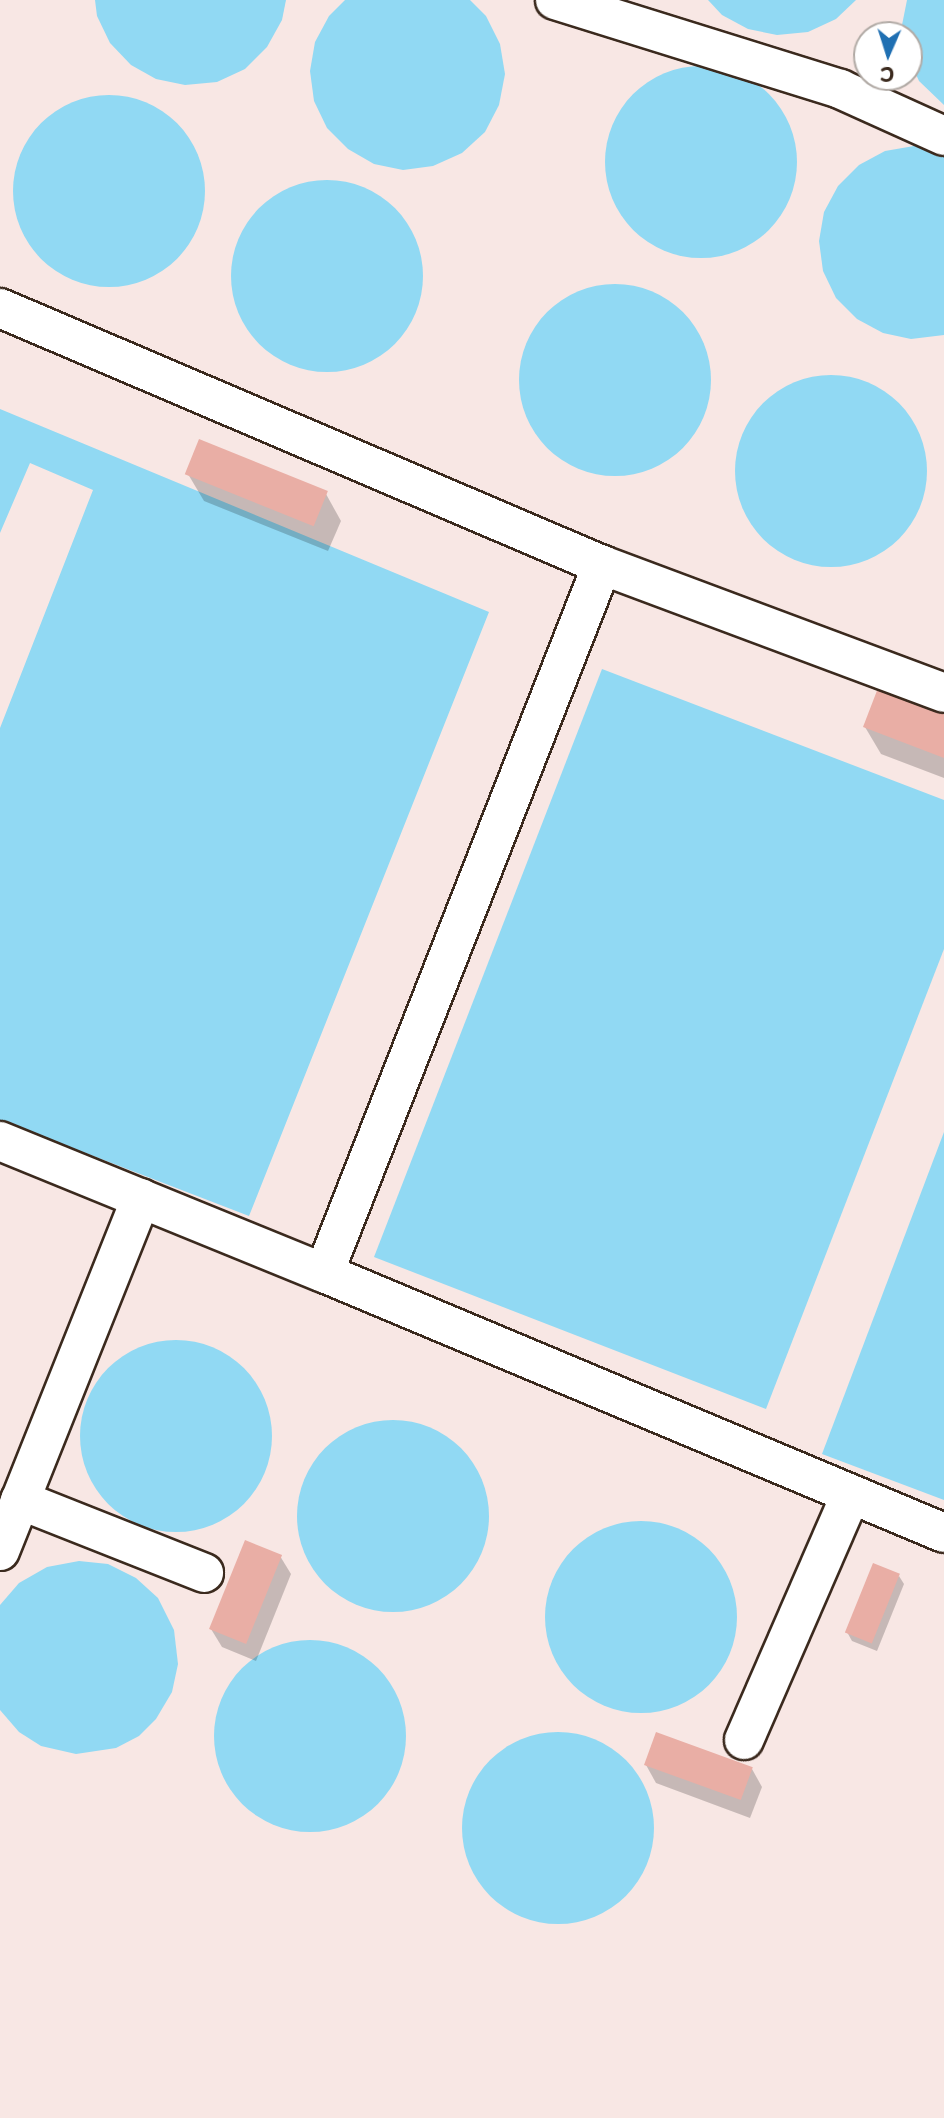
<!DOCTYPE html>
<html>
<head>
<meta charset="utf-8">
<style>
  body { margin:0 }
  #map { position:relative; width:944px; height:2118px; overflow:hidden; background:#fff; font-family:"Playpen Sans",sans-serif }
  div>[style] { position:absolute }
  .built>* { inset:0; background:#f8e7e4 }
  .water>* { inset:0; background:#91d9f3 }
  .round { border-radius:50% }
  .shadow>* { inset:0; background:#0003 }
  .building>* { inset:0; background:#e9aea5; transform-origin:0 0 }
  .roads { filter:drop-shadow(2px 0 #3b2a1e) drop-shadow(-2px 0 #3b2a1e) drop-shadow(0 2px #3b2a1e) drop-shadow(0 -2px #3b2a1e) }
  .minor>* { height:38px; margin:-19px; padding:0 19px; transform-origin:19px; border-radius:19px; background:#fff }
  span { translate:-50% -50%; white-space:nowrap; text-align:center; line-height:1.15; -webkit-text-stroke:5px #fff; paint-order:stroke }
  .north { position:absolute; left:853px; top:21px; width:70px; height:70px; box-sizing:border-box; background:#fff; border:2px solid #b1aaa5; border-radius:50%; rotate:183deg; font-size:19px; font-weight:700; line-height:28px; text-align:center; color:#3b2a1e }
  .north::after { content:''; display:block; margin:auto; width:24px; height:32px; background:#1f6fb2; clip-path:polygon(50% 0,100% 100%,50% 72%,0 100%) }
</style>
</head>
<body>
<div id="map">
  <div class="built">
    <i style="clip-path:polygon(evenodd,0 0,944px 0,944px 2118px,0 2118px,0 0,867px 35px,909px 35px,909px 77px,867px 77px,867px 35px)"></i>
  </div>
  <div class="water">
    <i style="clip-path:polygon(95px 0,286px 0,282px 20px,267px 47px,245px 69px,217px 82px,185px 85px,156px 79px,131px 65px,110px 43px,97px 16px)"></i>
    <i style="clip-path:polygon(345px 0,470px 0,486px 16px,500px 44px,505px 74px,499px 105px,485px 132px,462px 153px,433px 166px,403px 170px,374px 164px,348px 149px,327px 128px,314px 101px,310px 71px,315px 42px,329px 16px)"></i>
    <i style="clip-path:polygon(708px 0,856px 0,836px 19px,808px 32px,777px 35px,748px 29px,722px 15px)"></i>
    <i style="clip-path:polygon(907px 0,944px 0,944px 105px,919px 81px,909px 59px,909px 35px,904px 35px,902px 25px)"></i>
    <i class="round" style="left:605px;top:66px;width:192px;height:192px"></i>
    <i class="round" style="left:13px;top:95px;width:192px;height:192px"></i>
    <i style="clip-path:polygon(914px 146px,944px 150px,944px 335px,911px 339px,883px 333px,857px 319px,836px 298px,823px 271px,819px 241px,824px 212px,838px 186px,859px 165px,885px 151px)"></i>
    <i class="round" style="left:231px;top:180px;width:192px;height:192px"></i>
    <i class="round" style="left:519px;top:284px;width:192px;height:192px"></i>
    <i class="round" style="left:735px;top:375px;width:192px;height:192px"></i>
    <i style="clip-path:polygon(0 409px,489px 612px,249px 1216px,0 1120px,0 728px,93px 490px,30px 463px,0 533px)"></i>
    <i style="clip-path:polygon(602px 669px,944px 800px,944px 949px,766px 1409px,374px 1257px)"></i>
    <i style="clip-path:polygon(944px 1132px,944px 1500px,822px 1454px)"></i>
    <i class="round" style="left:80px;top:1340px;width:192px;height:192px"></i>
    <i class="round" style="left:297px;top:1420px;width:192px;height:192px"></i>
    <i class="round" style="left:545px;top:1521px;width:192px;height:192px"></i>
    <i style="clip-path:polygon(79px 1561px,108px 1564px,136px 1578px,158px 1598px,174px 1630px,178px 1664px,172px 1692px,156px 1719px,139px 1736px,116px 1748px,76px 1754px,41px 1746px,19px 1732px,0 1710px,0 1605px,19px 1583px,47px 1567px)"></i>
    <i class="round" style="left:214px;top:1640px;width:192px;height:192px"></i>
    <i class="round" style="left:462px;top:1732px;width:192px;height:192px"></i>
  </div>
  <div class="shadow">
    <i style="clip-path:polygon(188px 474px,326px 494px,341px 521px,328px 551px,204px 501px)"></i>
    <i style="clip-path:polygon(944px 716px,944px 778px,881px 754px,865px 727px)"></i>
    <i style="clip-path:polygon(280px 1556px,291px 1574px,256px 1661px,222px 1647px,211px 1629px)"></i>
    <i style="clip-path:polygon(899px 1576px,904px 1584px,877px 1651px,852px 1641px,847px 1632px)"></i>
    <i style="clip-path:polygon(646px 1765px,752px 1769px,762px 1787px,750px 1818px,656px 1783px)"></i>
  </div>
  <div class="building">
    <i style="left:199px;top:439px;width:139px;height:38px;rotate:22deg"></i>
    <i style="clip-path:polygon(878px 688px,944px 714px,944px 758px,863px 727px)"></i>
    <i style="left:245px;top:1540px;width:40px;height:96px;rotate:22deg"></i>
    <i style="left:873px;top:1563px;width:29px;height:75px;rotate:22deg"></i>
    <i style="left:656px;top:1732px;width:103px;height:35px;rotate:20deg"></i>
  </div>
  <div class="roads">
    <div class="minor">
      <i style="left:555px;top:0;width:299px;rotate:17.3deg"></i>
      <i style="left:840px;top:89px;width:114px;rotate:24.3deg"></i>
      <i style="left:0;top:308px;width:655px;rotate:23.12deg"></i>
      <i style="left:602px;top:565px;width:365px;rotate:20.5deg"></i>
      <i style="left:0;top:1141px;width:350px;rotate:22.2deg"></i>
      <i style="left:324px;top:1273px;width:672px;rotate:22.75deg"></i>
      <i style="left:324px;top:1273px;width:761px;rotate:-68.56deg"></i>
      <i style="left:20px;top:1500px;width:198px;rotate:21.6deg"></i>
      <i style="left:0;top:1551px;width:380px;rotate:-68.2deg"></i>
      <i style="left:744px;top:1740px;width:268px;rotate:-66.5deg"></i>
    </div>
  </div>
  <div class="north">С</div>
</div>
</body>
</html>
